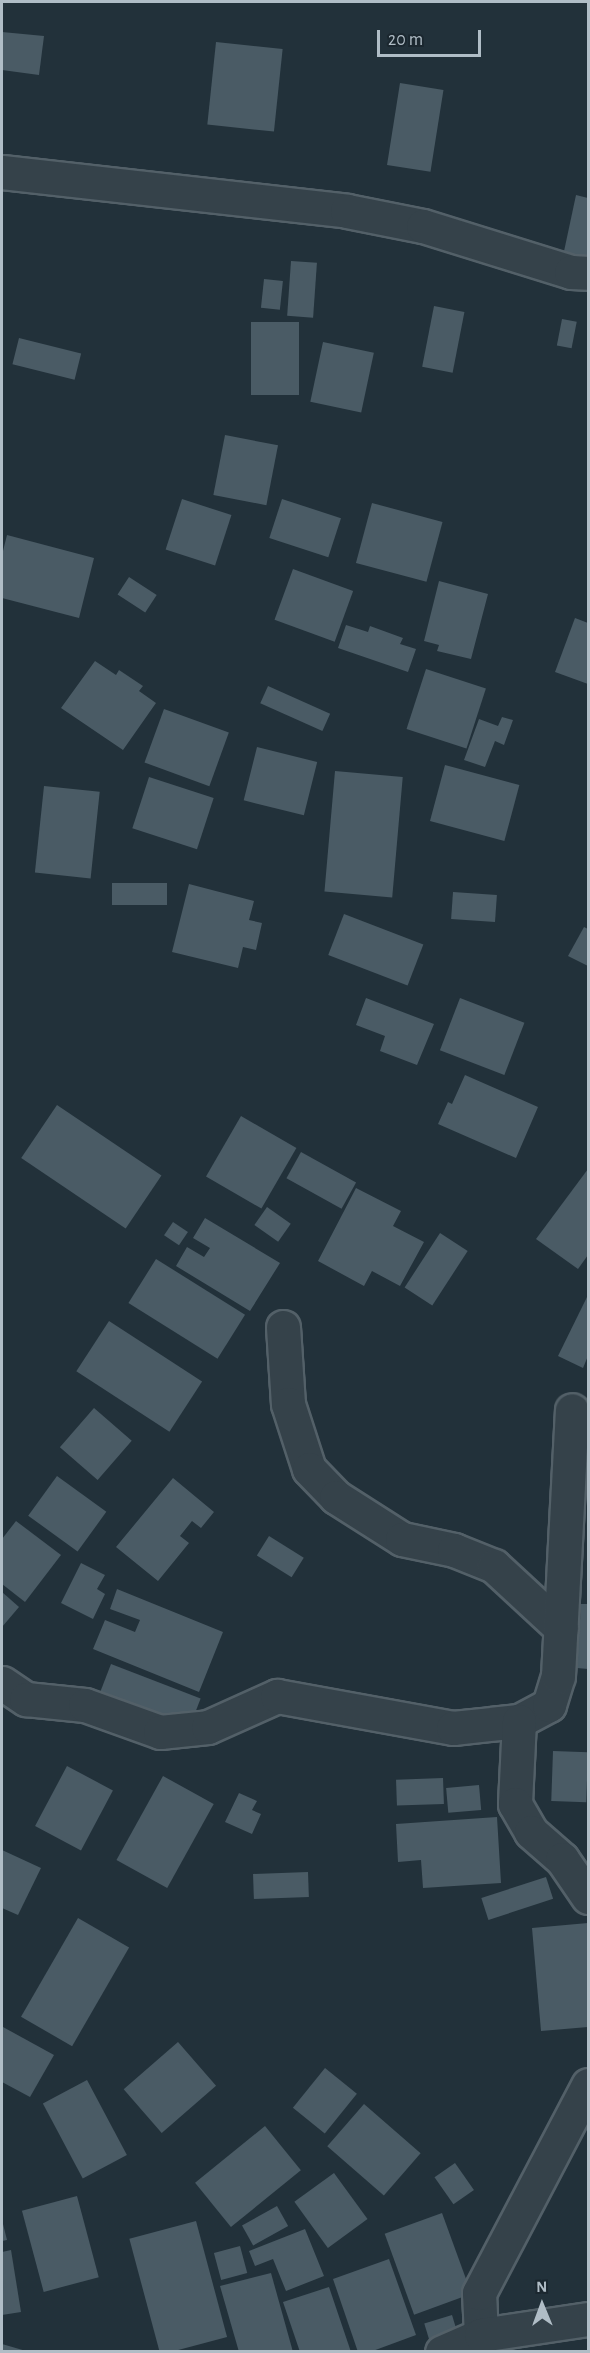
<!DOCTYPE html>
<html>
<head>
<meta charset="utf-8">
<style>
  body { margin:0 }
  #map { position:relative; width:590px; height:2353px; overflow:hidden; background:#22313a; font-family:"Alegreya Sans",sans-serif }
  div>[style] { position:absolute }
  .building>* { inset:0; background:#4a5b65; transform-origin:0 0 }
  .roads { filter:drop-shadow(2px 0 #536068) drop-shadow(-2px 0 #536068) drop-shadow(0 2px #536068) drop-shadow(0 -2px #536068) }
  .minor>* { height:33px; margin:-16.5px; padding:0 16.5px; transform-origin:16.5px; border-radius:16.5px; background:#35424a }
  span { translate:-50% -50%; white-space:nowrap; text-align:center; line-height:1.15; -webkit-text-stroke:4.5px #1b272f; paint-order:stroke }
  .frame { position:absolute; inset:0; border:3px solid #b0bdc6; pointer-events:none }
  .north { position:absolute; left:512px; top:2275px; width:60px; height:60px; -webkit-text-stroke:4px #1b272f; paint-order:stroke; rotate:359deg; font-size:16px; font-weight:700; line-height:24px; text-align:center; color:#b0bdc6 }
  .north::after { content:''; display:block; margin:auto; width:21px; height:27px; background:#b0bdc6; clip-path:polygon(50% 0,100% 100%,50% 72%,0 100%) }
  .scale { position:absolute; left:377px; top:30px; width:104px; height:27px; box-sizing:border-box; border:3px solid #b0bdc6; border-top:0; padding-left:8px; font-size:18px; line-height:21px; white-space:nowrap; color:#b0bdc6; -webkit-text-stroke:4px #1b272f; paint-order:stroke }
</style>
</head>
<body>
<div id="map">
  <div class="building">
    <i style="clip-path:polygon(2px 32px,44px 36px,39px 75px,2px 70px)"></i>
    <i style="left:216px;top:42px;width:67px;height:83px;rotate:6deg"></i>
    <i style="left:400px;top:83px;width:44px;height:83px;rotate:9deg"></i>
    <i style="clip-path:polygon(576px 195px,588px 198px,588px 260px,563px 256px)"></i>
    <i style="left:291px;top:261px;width:26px;height:55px;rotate:4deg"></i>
    <i style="left:264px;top:279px;width:19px;height:29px;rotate:6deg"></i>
    <i style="left:434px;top:306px;width:31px;height:62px;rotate:11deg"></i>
    <i style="left:562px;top:319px;width:15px;height:27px;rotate:11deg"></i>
    <i style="left:251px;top:322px;width:48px;height:73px"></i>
    <i style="left:19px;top:338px;width:64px;height:27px;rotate:14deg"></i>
    <i style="left:323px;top:342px;width:52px;height:61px;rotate:12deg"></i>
    <i style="left:225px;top:435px;width:54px;height:61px;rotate:11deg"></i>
    <i style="left:182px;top:499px;width:52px;height:53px;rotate:18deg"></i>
    <i style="left:282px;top:499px;width:62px;height:41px;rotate:18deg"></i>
    <i style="left:372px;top:503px;width:73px;height:62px;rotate:15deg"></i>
    <i style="clip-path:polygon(7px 535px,94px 558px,79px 618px,2px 598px,2px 555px)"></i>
    <i style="left:293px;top:569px;width:64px;height:54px;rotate:20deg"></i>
    <i style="left:129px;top:577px;width:33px;height:21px;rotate:33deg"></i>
    <i style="clip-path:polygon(439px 581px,488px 594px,471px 659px,437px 651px,439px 645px,424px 641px)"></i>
    <i style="clip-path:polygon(575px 618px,588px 623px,588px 684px,555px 672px)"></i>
    <i style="clip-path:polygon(346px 625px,368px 632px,370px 626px,403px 638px,400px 644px,416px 649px,408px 672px,338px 648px)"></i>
    <i style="clip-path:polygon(95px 661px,116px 675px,119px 670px,143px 686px,139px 691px,156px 703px,123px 750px,61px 708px)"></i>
    <i style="left:426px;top:669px;width:63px;height:63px;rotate:18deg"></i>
    <i style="left:268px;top:686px;width:68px;height:19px;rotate:24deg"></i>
    <i style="left:164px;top:709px;width:69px;height:57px;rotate:20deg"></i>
    <i style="clip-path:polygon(502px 717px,513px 720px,504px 745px,495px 741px,485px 767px,464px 760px,479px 719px,498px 726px)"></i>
    <i style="left:257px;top:747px;width:62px;height:55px;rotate:14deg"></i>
    <i style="left:445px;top:765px;width:77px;height:58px;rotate:15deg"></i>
    <i style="left:335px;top:771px;width:68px;height:121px;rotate:5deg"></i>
    <i style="left:149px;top:777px;width:68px;height:54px;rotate:18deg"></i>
    <i style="left:44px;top:786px;width:56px;height:87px;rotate:6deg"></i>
    <i style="left:112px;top:883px;width:55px;height:22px"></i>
    <i style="clip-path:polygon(189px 884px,254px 901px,249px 920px,262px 923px,256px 950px,243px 947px,238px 968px,172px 952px)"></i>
    <i style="left:453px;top:892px;width:44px;height:27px;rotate:4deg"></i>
    <i style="left:344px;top:914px;width:85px;height:44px;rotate:21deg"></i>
    <i style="clip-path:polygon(584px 927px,588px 929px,588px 966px,568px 956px)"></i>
    <i style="clip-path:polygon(366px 998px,434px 1024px,417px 1065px,380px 1051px,385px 1036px,356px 1025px)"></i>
    <i style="left:460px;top:998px;width:69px;height:56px;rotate:21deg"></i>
    <i style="clip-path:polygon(465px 1075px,538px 1107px,516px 1158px,438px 1124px,448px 1102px,452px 1104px)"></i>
    <i style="left:57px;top:1105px;width:126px;height:64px;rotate:34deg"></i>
    <i style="left:241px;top:1116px;width:64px;height:70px;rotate:30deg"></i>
    <i style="left:301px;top:1152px;width:63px;height:30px;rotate:29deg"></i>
    <i style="clip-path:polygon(588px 1169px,588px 1255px,578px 1269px,536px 1239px)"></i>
    <i style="clip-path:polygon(356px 1188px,401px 1211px,393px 1226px,424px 1242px,400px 1286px,372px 1271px,364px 1286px,318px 1261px)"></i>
    <i style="left:267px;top:1207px;width:29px;height:22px;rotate:35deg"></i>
    <i style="clip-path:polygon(205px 1218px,280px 1263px,250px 1311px,176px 1266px,187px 1247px,204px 1257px,210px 1248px,193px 1238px)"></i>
    <i style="left:173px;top:1222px;width:18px;height:16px;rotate:34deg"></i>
    <i style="left:440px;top:1233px;width:33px;height:65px;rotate:33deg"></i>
    <i style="left:156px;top:1259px;width:105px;height:52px;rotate:32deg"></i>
    <i style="clip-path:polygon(588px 1295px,588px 1356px,583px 1368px,558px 1356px)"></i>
    <i style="left:109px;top:1321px;width:111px;height:60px;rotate:33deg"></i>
    <i style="left:94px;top:1408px;width:50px;height:52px;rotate:41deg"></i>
    <i style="left:57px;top:1476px;width:61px;height:49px;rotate:36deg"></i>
    <i style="clip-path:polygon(173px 1478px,214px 1512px,201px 1528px,192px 1521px,180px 1536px,189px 1543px,158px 1581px,116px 1547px)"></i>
    <i style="clip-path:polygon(16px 1521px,61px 1555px,25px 1602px,2px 1584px,2px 1539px)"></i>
    <i style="left:269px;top:1536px;width:41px;height:23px;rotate:32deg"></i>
    <i style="clip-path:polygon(81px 1563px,105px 1575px,97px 1589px,105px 1594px,93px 1619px,61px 1603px)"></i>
    <i style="clip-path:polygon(117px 1589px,223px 1632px,199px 1692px,93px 1649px,105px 1620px,135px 1632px,140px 1620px,110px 1609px)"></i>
    <i style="clip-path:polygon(2px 1592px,19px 1607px,2px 1627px)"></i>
    <i style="clip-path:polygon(581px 1604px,588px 1604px,588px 1669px,577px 1668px)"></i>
    <i style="left:111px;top:1664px;width:96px;height:30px;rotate:21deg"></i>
    <i style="left:553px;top:1751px;width:35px;height:50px;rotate:2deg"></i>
    <i style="left:67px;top:1766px;width:52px;height:68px;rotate:28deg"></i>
    <i style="left:163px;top:1776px;width:58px;height:96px;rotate:29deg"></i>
    <i style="left:443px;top:1778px;width:26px;height:47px;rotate:88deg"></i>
    <i style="left:479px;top:1785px;width:25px;height:33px;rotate:85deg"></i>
    <i style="clip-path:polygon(239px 1793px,257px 1801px,252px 1810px,261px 1814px,252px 1834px,225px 1822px)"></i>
    <i style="clip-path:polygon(497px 1817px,501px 1883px,423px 1888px,421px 1860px,398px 1862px,396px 1824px)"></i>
    <i style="clip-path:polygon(2px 1850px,41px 1868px,18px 1915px,2px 1908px)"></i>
    <i style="left:308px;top:1872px;width:25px;height:55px;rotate:88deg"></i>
    <i style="left:546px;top:1877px;width:23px;height:68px;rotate:72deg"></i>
    <i style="left:78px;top:1918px;width:59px;height:114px;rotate:30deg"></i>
    <i style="clip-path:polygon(588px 1923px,588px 2027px,541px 2031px,532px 1928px)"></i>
    <i style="clip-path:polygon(3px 2027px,54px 2055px,30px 2097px,2px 2082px)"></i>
    <i style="left:178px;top:2042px;width:58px;height:72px;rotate:49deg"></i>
    <i style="left:325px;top:2068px;width:41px;height:51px;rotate:39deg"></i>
    <i style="left:87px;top:2080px;width:85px;height:50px;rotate:62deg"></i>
    <i style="left:364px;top:2104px;width:75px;height:56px;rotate:41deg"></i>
    <i style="left:265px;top:2126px;width:57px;height:90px;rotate:51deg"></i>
    <i style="left:455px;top:2163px;width:33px;height:25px;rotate:55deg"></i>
    <i style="left:334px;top:2173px;width:57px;height:49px;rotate:54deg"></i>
    <i style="left:77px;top:2196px;width:84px;height:57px;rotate:75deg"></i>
    <i style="left:277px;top:2206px;width:23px;height:40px;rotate:61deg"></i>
    <i style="left:442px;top:2213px;width:86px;height:61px;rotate:70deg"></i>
    <i style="clip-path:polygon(2px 2220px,7px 2240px,2px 2241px)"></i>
    <i style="left:196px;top:2221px;width:120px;height:69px;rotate:75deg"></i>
    <i style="clip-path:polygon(305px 2229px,324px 2276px,286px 2291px,273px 2259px,255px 2266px,249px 2251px)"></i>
    <i style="left:240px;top:2246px;width:28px;height:27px;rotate:75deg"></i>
    <i style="clip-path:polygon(11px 2250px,21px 2312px,2px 2315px,2px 2252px)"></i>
    <i style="clip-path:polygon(389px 2259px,416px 2335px,370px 2352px,358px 2352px,333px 2279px)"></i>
    <i style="clip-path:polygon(271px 2273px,293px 2352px,239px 2352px,220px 2286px)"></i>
    <i style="clip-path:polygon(329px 2287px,351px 2352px,300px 2352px,283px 2302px)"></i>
    <i style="left:452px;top:2315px;width:24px;height:29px;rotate:73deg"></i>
    <i style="clip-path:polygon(2px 2344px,26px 2351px,25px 2352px,2px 2352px)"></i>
  </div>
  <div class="roads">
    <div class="minor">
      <i style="left:2px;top:172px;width:347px;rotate:6.4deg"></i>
      <i style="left:347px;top:211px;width:77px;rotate:11.2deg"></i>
      <i style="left:423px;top:226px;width:155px;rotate:17.3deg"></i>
      <i style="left:571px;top:272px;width:17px;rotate:3deg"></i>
      <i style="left:283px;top:1327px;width:77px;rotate:86.3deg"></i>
      <i style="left:288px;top:1404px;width:68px;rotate:72.1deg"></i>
      <i style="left:309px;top:1469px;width:39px;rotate:46deg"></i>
      <i style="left:336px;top:1497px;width:78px;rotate:32.5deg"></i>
      <i style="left:402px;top:1539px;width:53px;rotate:11.9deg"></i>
      <i style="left:454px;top:1550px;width:43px;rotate:21.8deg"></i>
      <i style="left:494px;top:1566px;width:91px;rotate:42.8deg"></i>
      <i style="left:2px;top:1683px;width:29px;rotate:34deg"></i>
      <i style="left:26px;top:1699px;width:59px;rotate:5.8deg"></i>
      <i style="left:85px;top:1705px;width:80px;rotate:19.8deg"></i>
      <i style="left:160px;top:1732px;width:48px;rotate:-5.9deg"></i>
      <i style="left:208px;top:1727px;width:76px;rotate:-24.2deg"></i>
      <i style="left:277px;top:1696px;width:179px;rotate:10.3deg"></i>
      <i style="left:453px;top:1728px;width:66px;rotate:-6.1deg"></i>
      <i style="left:519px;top:1721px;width:34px;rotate:-28deg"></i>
      <i style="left:549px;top:1705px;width:30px;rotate:-73deg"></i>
      <i style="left:558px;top:1676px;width:266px;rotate:-87deg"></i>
      <i style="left:519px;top:1721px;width:83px;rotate:92.8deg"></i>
      <i style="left:515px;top:1804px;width:32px;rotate:60deg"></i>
      <i style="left:531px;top:1832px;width:41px;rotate:41.1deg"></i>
      <i style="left:562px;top:1859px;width:46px;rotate:55.6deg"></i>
      <i style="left:481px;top:2335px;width:42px;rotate:-92.7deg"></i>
      <i style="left:479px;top:2293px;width:235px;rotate:-62.3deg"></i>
      <i style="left:442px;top:2352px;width:43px;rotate:-23.6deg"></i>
      <i style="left:481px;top:2335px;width:108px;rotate:-8.5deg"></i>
    </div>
  </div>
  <div class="frame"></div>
  <div class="north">N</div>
  <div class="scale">20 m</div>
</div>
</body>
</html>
